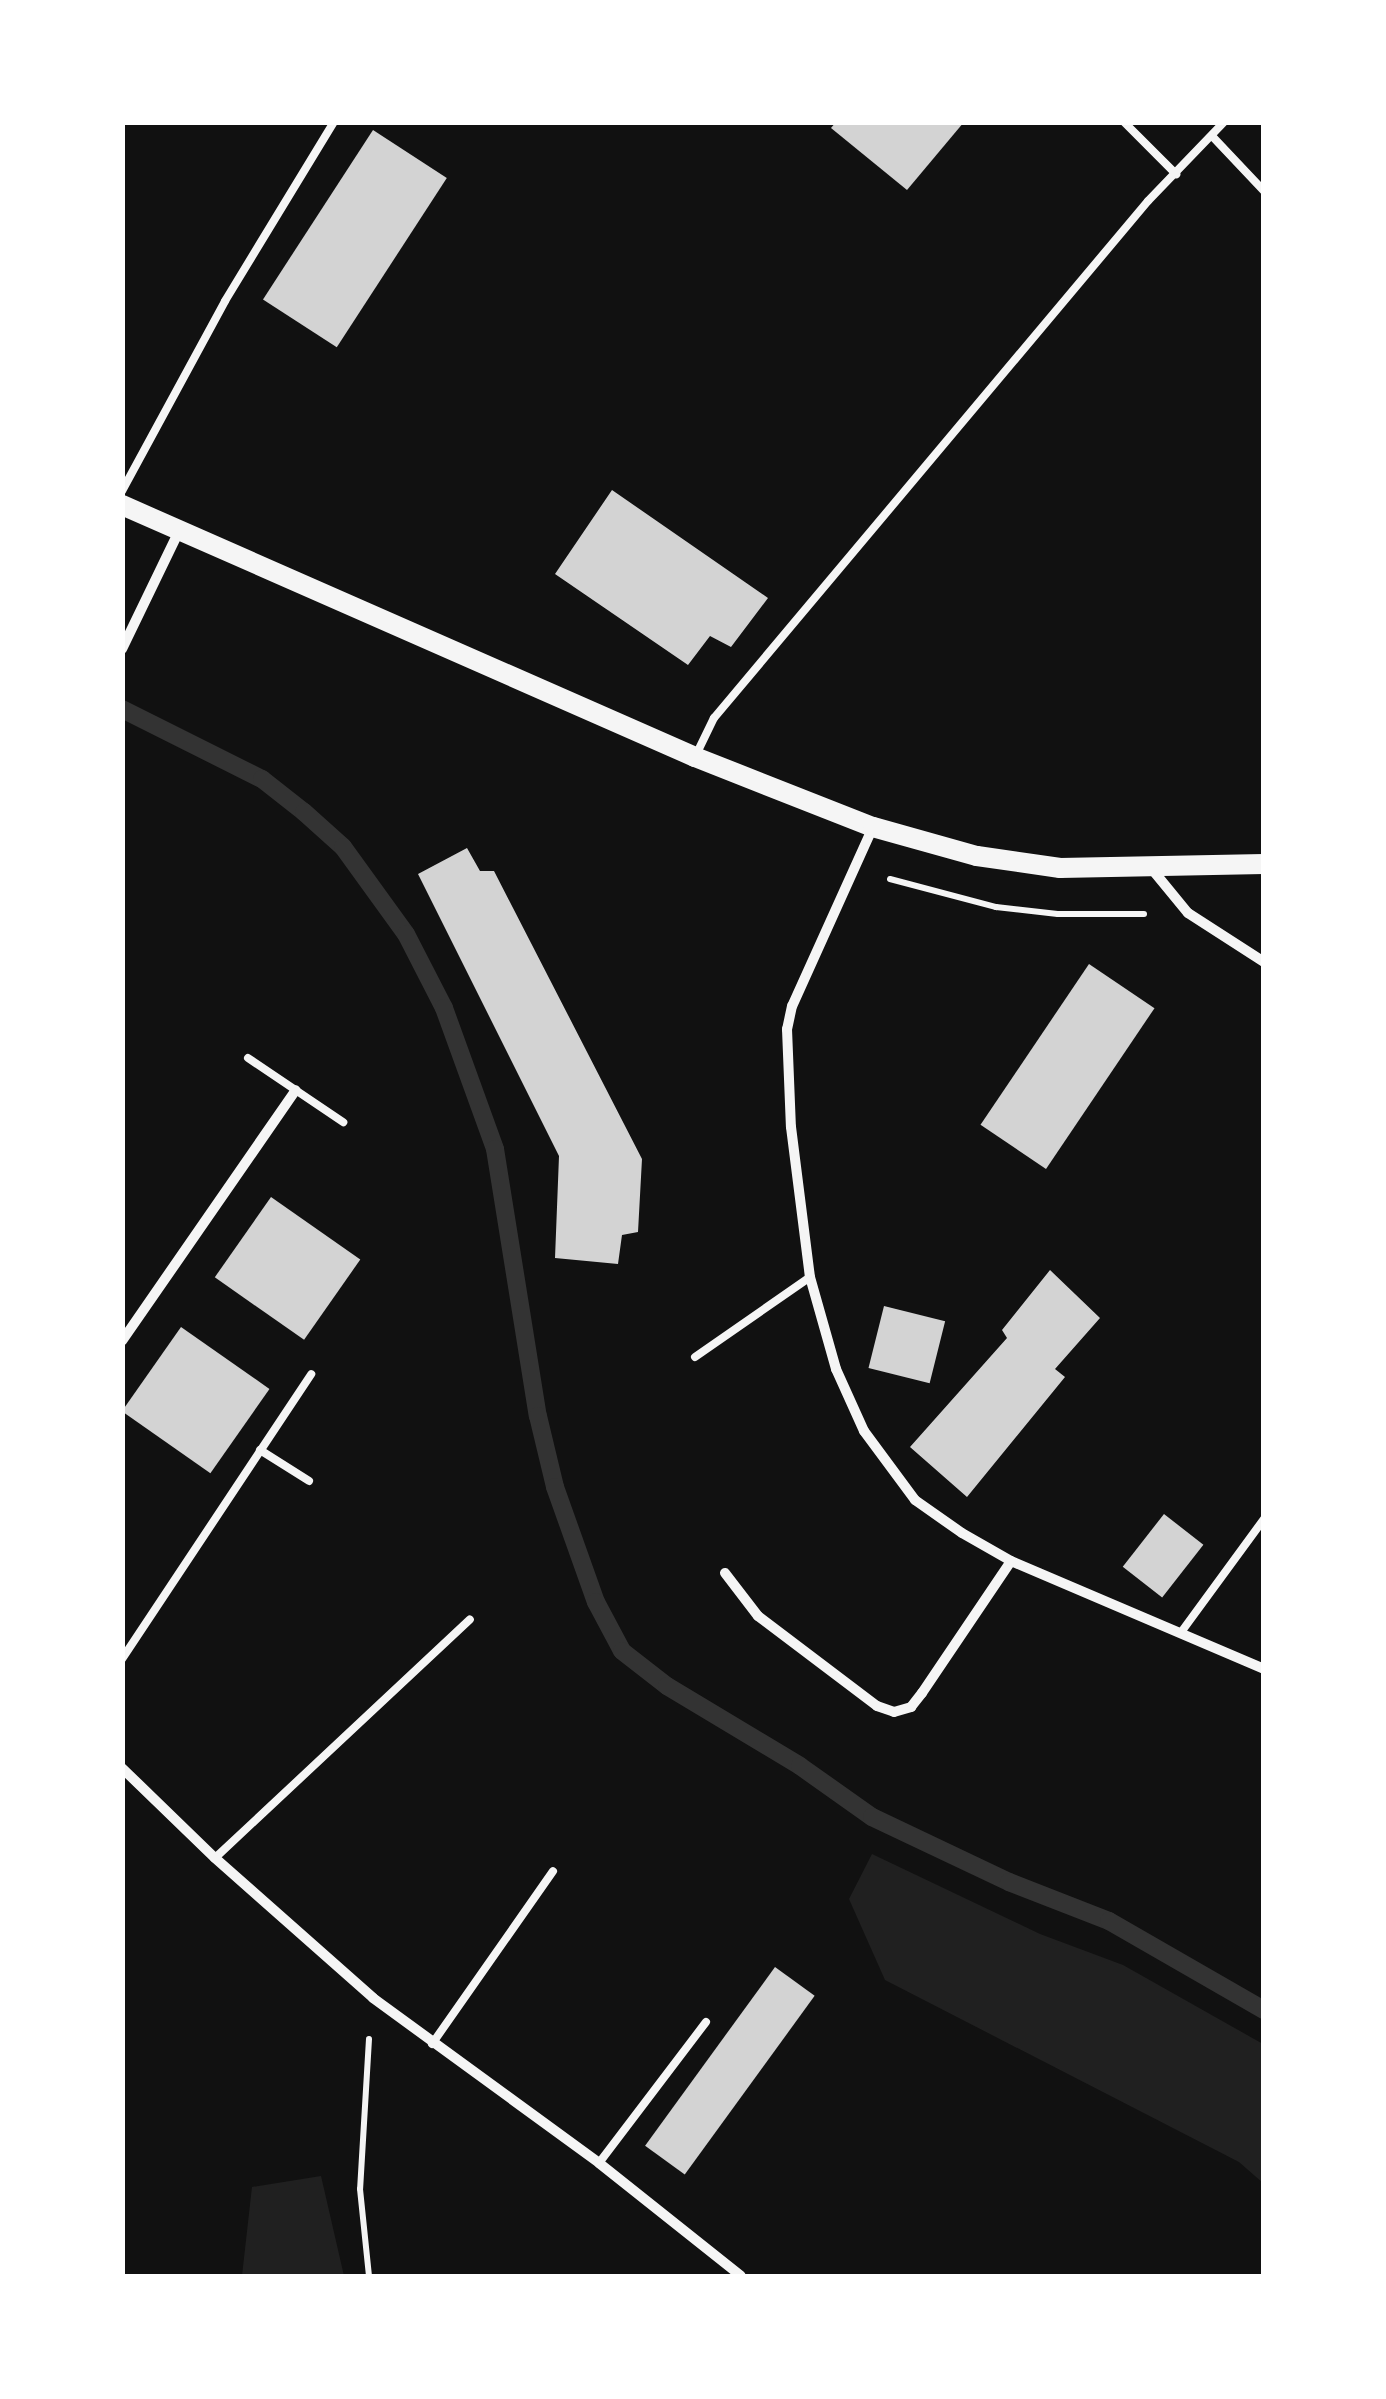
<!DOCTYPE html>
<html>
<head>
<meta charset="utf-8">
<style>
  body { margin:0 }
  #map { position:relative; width:1386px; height:2399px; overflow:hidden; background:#111; font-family:"Public Sans",sans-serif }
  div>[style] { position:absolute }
  .green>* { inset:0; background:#202020 }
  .stream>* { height:18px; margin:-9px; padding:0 9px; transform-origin:9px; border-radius:9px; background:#333 }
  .building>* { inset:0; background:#d3d3d3; transform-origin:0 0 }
  .path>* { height:6px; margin:-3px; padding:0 3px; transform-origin:3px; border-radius:3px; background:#f5f5f5 }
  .service>* { height:8px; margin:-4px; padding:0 4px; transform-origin:4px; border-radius:4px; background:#f5f5f5 }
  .minor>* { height:10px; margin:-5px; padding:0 5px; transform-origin:5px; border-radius:5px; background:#f5f5f5 }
  .secondary>* { height:20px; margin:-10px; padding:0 10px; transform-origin:10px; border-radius:10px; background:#f5f5f5 }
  span { translate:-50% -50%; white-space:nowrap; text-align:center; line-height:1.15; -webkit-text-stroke:8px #fff; paint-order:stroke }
  .frame { position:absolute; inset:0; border:125px solid #fff; pointer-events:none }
</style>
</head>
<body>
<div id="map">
  <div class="green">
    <i style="clip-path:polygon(872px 1854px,1040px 1934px,1123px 1965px,1263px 2044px,1263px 2183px,1239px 2162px,885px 1980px,849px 1899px)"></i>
    <i style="clip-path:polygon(321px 2176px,344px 2276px,242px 2276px,252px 2187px)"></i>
  </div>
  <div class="stream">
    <i style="left:122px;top:709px;width:157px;rotate:26.6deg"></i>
    <i style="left:262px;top:779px;width:53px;rotate:38.2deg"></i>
    <i style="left:304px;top:812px;width:52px;rotate:41.9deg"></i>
    <i style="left:343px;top:847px;width:107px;rotate:54.1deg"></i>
    <i style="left:406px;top:934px;width:83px;rotate:62.8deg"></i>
    <i style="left:444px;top:1008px;width:150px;rotate:70.1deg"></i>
    <i style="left:495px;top:1149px;width:270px;rotate:80.9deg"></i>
    <i style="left:538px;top:1416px;width:73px;rotate:76.5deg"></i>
    <i style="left:555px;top:1487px;width:122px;rotate:70.4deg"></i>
    <i style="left:596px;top:1602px;width:55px;rotate:62deg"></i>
    <i style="left:622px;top:1651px;width:57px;rotate:37.9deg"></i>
    <i style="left:667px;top:1686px;width:155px;rotate:31deg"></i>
    <i style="left:800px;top:1766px;width:88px;rotate:35.3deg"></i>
    <i style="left:872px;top:1817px;width:152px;rotate:25.4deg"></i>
    <i style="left:1009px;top:1882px;width:107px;rotate:21.3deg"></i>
    <i style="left:1109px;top:1921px;width:179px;rotate:29.9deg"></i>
  </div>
  <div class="building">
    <i style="clip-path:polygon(836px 122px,964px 122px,907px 190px,831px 128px)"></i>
    <i style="left:373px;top:130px;width:88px;height:202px;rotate:33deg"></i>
    <i style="clip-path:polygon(612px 490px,768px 598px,731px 647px,710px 636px,688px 665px,555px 574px)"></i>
    <i style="clip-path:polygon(467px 848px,480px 871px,494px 871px,642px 1159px,638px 1232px,622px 1235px,618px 1264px,555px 1258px,559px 1156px,418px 874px)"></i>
    <i style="left:1089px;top:964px;width:79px;height:194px;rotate:34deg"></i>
    <i style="left:271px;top:1197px;width:109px;height:98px;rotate:35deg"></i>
    <i style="clip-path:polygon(1050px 1270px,1100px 1318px,1055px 1369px,1065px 1377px,967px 1497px,910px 1447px,1007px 1338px,1002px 1330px)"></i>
    <i style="left:884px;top:1306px;width:63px;height:64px;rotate:14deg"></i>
    <i style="left:181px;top:1327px;width:108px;height:103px;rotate:35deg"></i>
    <i style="left:1164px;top:1514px;width:50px;height:67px;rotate:38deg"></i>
    <i style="left:775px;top:1967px;width:49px;height:221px;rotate:36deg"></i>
  </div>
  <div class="path">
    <i style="left:890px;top:879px;width:110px;rotate:14.8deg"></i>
    <i style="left:996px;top:907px;width:62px;rotate:6.4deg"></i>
    <i style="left:1058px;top:914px;width:86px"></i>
    <i style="left:369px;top:2039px;width:150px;rotate:93.4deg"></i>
    <i style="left:360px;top:2189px;width:87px;rotate:84.1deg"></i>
  </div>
  <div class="service">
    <i style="left:1124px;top:122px;width:74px;rotate:45deg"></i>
    <i style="left:1212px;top:136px;width:76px;rotate:46.6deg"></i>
    <i style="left:122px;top:491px;width:216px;rotate:-61.5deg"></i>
    <i style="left:225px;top:301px;width:210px;rotate:-58.7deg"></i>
    <i style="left:696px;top:755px;width:41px;rotate:-64.1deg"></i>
    <i style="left:714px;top:718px;width:675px;rotate:-49.99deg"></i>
    <i style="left:1148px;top:201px;width:110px;rotate:-46.1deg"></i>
    <i style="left:248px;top:1058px;width:115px;rotate:34deg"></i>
    <i style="left:695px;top:1357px;width:140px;rotate:-34.8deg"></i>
    <i style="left:260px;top:1450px;width:58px;rotate:32.3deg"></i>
    <i style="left:1182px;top:1631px;width:139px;rotate:-53.8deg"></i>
    <i style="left:122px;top:1659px;width:342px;rotate:-56.4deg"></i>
    <i style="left:215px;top:1858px;width:349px;rotate:-43.1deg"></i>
    <i style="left:432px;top:2044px;width:211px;rotate:-55deg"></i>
    <i style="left:599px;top:2163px;width:177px;rotate:-52.8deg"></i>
  </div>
  <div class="minor">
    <i style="left:122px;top:649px;width:133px;rotate:-64.2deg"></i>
    <i style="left:873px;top:827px;width:196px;rotate:114.3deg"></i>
    <i style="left:792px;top:1006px;width:24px;rotate:102deg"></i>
    <i style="left:787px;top:1029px;width:98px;rotate:87.7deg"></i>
    <i style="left:791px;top:1127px;width:151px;rotate:82.8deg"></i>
    <i style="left:810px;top:1277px;width:96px;rotate:74.2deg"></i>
    <i style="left:836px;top:1369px;width:68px;rotate:65.7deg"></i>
    <i style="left:864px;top:1431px;width:86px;rotate:53.5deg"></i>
    <i style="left:915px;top:1500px;width:57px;rotate:35.1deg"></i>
    <i style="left:962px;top:1533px;width:56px;rotate:29.7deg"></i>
    <i style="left:1011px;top:1561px;width:275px;rotate:23.1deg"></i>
    <i style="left:1151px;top:868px;width:58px;rotate:50.6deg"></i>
    <i style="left:1188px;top:913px;width:90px;rotate:32.8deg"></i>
    <i style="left:122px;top:1341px;width:305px;rotate:-55.3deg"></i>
    <i style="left:725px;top:1573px;width:54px;rotate:52.5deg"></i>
    <i style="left:758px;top:1616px;width:149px;rotate:37.1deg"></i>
    <i style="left:877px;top:1706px;width:18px;rotate:19deg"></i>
    <i style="left:894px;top:1712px;width:18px;rotate:-16deg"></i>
    <i style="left:911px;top:1707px;width:18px;rotate:-52deg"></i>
    <i style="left:922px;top:1693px;width:159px;rotate:-56deg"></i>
    <i style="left:122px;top:1768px;width:129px;rotate:44.1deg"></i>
    <i style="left:215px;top:1858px;width:211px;rotate:41.5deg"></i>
    <i style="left:373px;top:1998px;width:280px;rotate:36.1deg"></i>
    <i style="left:599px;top:2163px;width:181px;rotate:38.5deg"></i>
  </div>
  <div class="secondary">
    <i style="left:122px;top:505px;width:626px;rotate:23.74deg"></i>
    <i style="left:695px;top:757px;width:191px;rotate:21.5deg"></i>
    <i style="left:873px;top:827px;width:108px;rotate:15.6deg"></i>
    <i style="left:977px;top:856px;width:84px;rotate:8.2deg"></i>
    <i style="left:1060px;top:868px;width:204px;rotate:-1.1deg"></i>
  </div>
  <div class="frame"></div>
</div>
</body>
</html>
